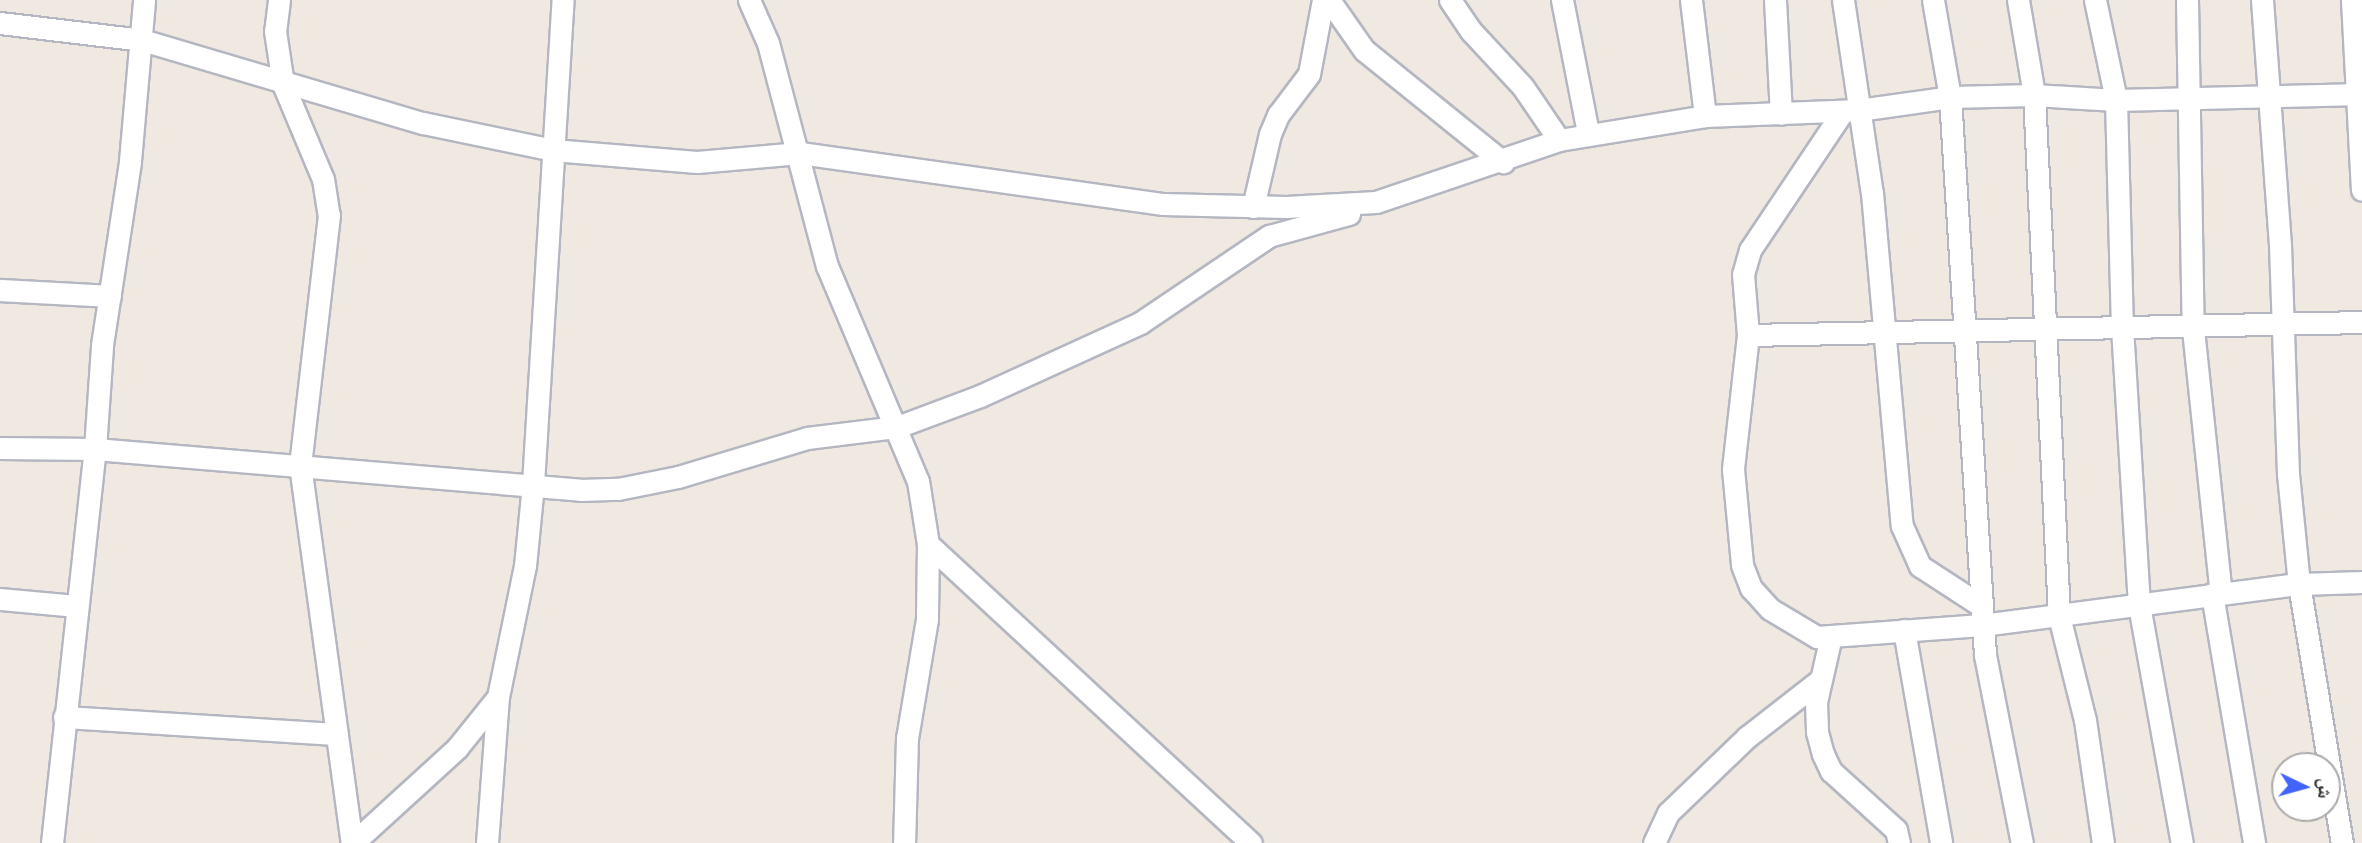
<!DOCTYPE html>
<html>
<head>
<meta charset="utf-8">
<style>
  body { margin:0 }
  #map { position:relative; width:2362px; height:843px; overflow:hidden; background:#efe9e1; font-family:Figtree,"Noto Naskh Arabic",sans-serif }
  div>[style] { position:absolute }
  .roads { filter:drop-shadow(2px 0 #b4b7c1) drop-shadow(-2px 0 #b4b7c1) drop-shadow(0 2px #b4b7c1) drop-shadow(0 -2px #b4b7c1) }
  .street>* { height:21px; margin:-10.5px; padding:0 10.5px; transform-origin:10.5px; border-radius:10.5px; background:#fff }
  span { translate:-50% -50%; white-space:nowrap; text-align:center; line-height:1.15; -webkit-text-stroke:5px #fff; paint-order:stroke }
  .north { position:absolute; left:2271px; top:752px; width:70px; height:70px; box-sizing:border-box; background:#fff; border:2px solid #ababab; border-radius:50%; rotate:95deg; font-size:19px; font-weight:700; line-height:28px; text-align:center; color:#2e2e2e }
  .north::after { content:''; display:block; margin:auto; width:24px; height:32px; background:#4264fb; clip-path:polygon(50% 0,100% 100%,50% 72%,0 100%) }
</style>
</head>
<body>
<div id="map">
  <div class="roads">
    <div class="street">
      <i style="left:279px;top:0;width:31px;rotate:97deg"></i>
      <i style="left:275px;top:31px;width:54px;rotate:81.4deg"></i>
      <i style="left:283px;top:84px;width:103px;rotate:67.2deg"></i>
      <i style="left:323px;top:179px;width:36px;rotate:81deg"></i>
      <i style="left:329px;top:215px;width:252px;rotate:96.6deg"></i>
      <i style="left:300px;top:465px;width:382px;rotate:82.2deg"></i>
      <i style="left:749px;top:0;width:47px;rotate:66.2deg"></i>
      <i style="left:768px;top:43px;width:231px;rotate:75.2deg"></i>
      <i style="left:827px;top:266px;width:233px;rotate:67.1deg"></i>
      <i style="left:918px;top:481px;width:64px;rotate:81deg"></i>
      <i style="left:928px;top:544px;width:75px;rotate:90.8deg"></i>
      <i style="left:927px;top:619px;width:121px;rotate:99.5deg"></i>
      <i style="left:907px;top:738px;width:105px;rotate:91.6deg"></i>
      <i style="left:1329px;top:0;width:61px;rotate:55deg"></i>
      <i style="left:1364px;top:50px;width:179px;rotate:38.9deg"></i>
      <i style="left:1450px;top:0;width:37px;rotate:56deg"></i>
      <i style="left:1471px;top:31px;width:76px;rotate:47.1deg"></i>
      <i style="left:1523px;top:87px;width:64px;rotate:55.8deg"></i>
      <i style="left:1562px;top:0;width:136px;rotate:78.9deg"></i>
      <i style="left:1691px;top:0;width:117px;rotate:83.1deg"></i>
      <i style="left:1775px;top:0;width:114px;rotate:87deg"></i>
      <i style="left:1843px;top:0;width:195px;rotate:81.5deg"></i>
      <i style="left:1872px;top:193px;width:334px;rotate:84.9deg"></i>
      <i style="left:1902px;top:526px;width:44px;rotate:65.8deg"></i>
      <i style="left:1920px;top:566px;width:72px;rotate:33deg"></i>
      <i style="left:1933px;top:0;width:98px;rotate:80.1deg"></i>
      <i style="left:1950px;top:97px;width:559px;rotate:86.41deg"></i>
      <i style="left:1985px;top:655px;width:192px;rotate:78.9deg"></i>
      <i style="left:2018px;top:0;width:96px;rotate:80.4deg"></i>
      <i style="left:2034px;top:95px;width:522px;rotate:87.25deg"></i>
      <i style="left:2059px;top:616px;width:107px;rotate:76deg"></i>
      <i style="left:2085px;top:720px;width:124px;rotate:81.7deg"></i>
      <i style="left:2095px;top:0;width:102px;rotate:78.1deg"></i>
      <i style="left:2116px;top:100px;width:227px;rotate:88.5deg"></i>
      <i style="left:2122px;top:327px;width:279px;rotate:86.5deg"></i>
      <i style="left:2139px;top:605px;width:242px;rotate:79.8deg"></i>
      <i style="left:2187px;top:0;width:329px;rotate:89deg"></i>
      <i style="left:2193px;top:329px;width:266px;rotate:84deg"></i>
      <i style="left:2262px;top:0;width:246px;rotate:85.8deg"></i>
      <i style="left:2280px;top:245px;width:229px;rotate:88deg"></i>
      <i style="left:2288px;top:474px;width:111px;rotate:84.3deg"></i>
      <i style="left:2299px;top:584px;width:263px;rotate:80.6deg"></i>
      <i style="left:2352px;top:0;width:190px;rotate:87deg"></i>
      <i style="left:0;top:23px;width:143px;rotate:6.8deg"></i>
      <i style="left:142px;top:40px;width:293px;rotate:16.5deg"></i>
      <i style="left:423px;top:123px;width:133px;rotate:11.7deg"></i>
      <i style="left:553px;top:150px;width:144px;rotate:4.8deg"></i>
      <i style="left:697px;top:162px;width:103px;rotate:-5deg"></i>
      <i style="left:800px;top:153px;width:367px;rotate:8deg"></i>
      <i style="left:1163px;top:204px;width:123px;rotate:1.4deg"></i>
      <i style="left:1286px;top:207px;width:90px;rotate:-3.2deg"></i>
      <i style="left:1376px;top:202px;width:193px;rotate:-18.7deg"></i>
      <i style="left:1559px;top:140px;width:148px;rotate:-9.3deg"></i>
      <i style="left:1705px;top:116px;width:154px;rotate:-2.2deg"></i>
      <i style="left:1859px;top:110px;width:92px;rotate:-8.1deg"></i>
      <i style="left:1950px;top:97px;width:84px;rotate:-1.4deg"></i>
      <i style="left:2034px;top:95px;width:82px;rotate:3.5deg"></i>
      <i style="left:2116px;top:100px;width:246px;rotate:-1.4deg"></i>
      <i style="left:1843px;top:111px;width:167px;rotate:123.8deg"></i>
      <i style="left:1750px;top:250px;width:25px;rotate:106deg"></i>
      <i style="left:1743px;top:274px;width:61px;rotate:85.3deg"></i>
      <i style="left:1748px;top:335px;width:135px;rotate:96.4deg"></i>
      <i style="left:1733px;top:469px;width:96px;rotate:84.6deg"></i>
      <i style="left:1742px;top:565px;width:25px;rotate:69deg"></i>
      <i style="left:1751px;top:588px;width:28px;rotate:48deg"></i>
      <i style="left:1770px;top:609px;width:55px;rotate:30.8deg"></i>
      <i style="left:1817px;top:637px;width:165px;rotate:-4.2deg"></i>
      <i style="left:1982px;top:625px;width:320px;rotate:-7.4deg"></i>
      <i style="left:2299px;top:584px;width:63px;rotate:-1.8deg"></i>
      <i style="left:1253px;top:207px;width:75px;rotate:-76.9deg"></i>
      <i style="left:1270px;top:134px;width:21px;rotate:-67deg"></i>
      <i style="left:1278px;top:115px;width:51px;rotate:-52.9deg"></i>
      <i style="left:1309px;top:74px;width:75px;rotate:-79.3deg"></i>
      <i style="left:0;top:290px;width:110px;rotate:3.1deg"></i>
      <i style="left:1748px;top:335px;width:614px;rotate:-1.21deg"></i>
      <i style="left:0;top:448px;width:95px;rotate:0.6deg"></i>
      <i style="left:95px;top:449px;width:487px;rotate:4.8deg"></i>
      <i style="left:580px;top:490px;width:38px;rotate:-2deg"></i>
      <i style="left:618px;top:489px;width:61px;rotate:-11.3deg"></i>
      <i style="left:678px;top:477px;width:135px;rotate:-16.8deg"></i>
      <i style="left:807px;top:438px;width:91px;rotate:-7deg"></i>
      <i style="left:897px;top:427px;width:89px;rotate:-20.5deg"></i>
      <i style="left:980px;top:396px;width:176px;rotate:-24.5deg"></i>
      <i style="left:1140px;top:323px;width:156px;rotate:-34deg"></i>
      <i style="left:1269px;top:236px;width:83px;rotate:-15.4deg"></i>
      <i style="left:928px;top:544px;width:440px;rotate:42.8deg"></i>
      <i style="left:2212px;top:594px;width:253px;rotate:80.4deg"></i>
      <i style="left:0;top:599px;width:77px;rotate:5.2deg"></i>
      <i style="left:1904px;top:630px;width:216px;rotate:80.1deg"></i>
      <i style="left:1831px;top:636px;width:68px;rotate:102.8deg"></i>
      <i style="left:1816px;top:702px;width:30px;rotate:88deg"></i>
      <i style="left:1817px;top:732px;width:23px;rotate:75deg"></i>
      <i style="left:1823px;top:754px;width:19px;rotate:65deg"></i>
      <i style="left:1831px;top:771px;width:88px;rotate:42.2deg"></i>
      <i style="left:1896px;top:830px;width:13px;rotate:77deg"></i>
      <i style="left:64px;top:717px;width:273px;rotate:3.6deg"></i>
      <i style="left:52px;top:843px;width:396px;rotate:-83.8deg"></i>
      <i style="left:95px;top:449px;width:104px;rotate:-86.1deg"></i>
      <i style="left:102px;top:345px;width:186px;rotate:-81.3deg"></i>
      <i style="left:130px;top:161px;width:162px;rotate:-85deg"></i>
      <i style="left:353px;top:843px;width:141px;rotate:-42.4deg"></i>
      <i style="left:457px;top:748px;width:65px;rotate:-51.2deg"></i>
      <i style="left:487px;top:843px;width:146px;rotate:-85.7deg"></i>
      <i style="left:498px;top:697px;width:134px;rotate:-78.4deg"></i>
      <i style="left:525px;top:566px;width:82px;rotate:-84.4deg"></i>
      <i style="left:533px;top:484px;width:485px;rotate:-86.5deg"></i>
      <i style="left:1654px;top:843px;width:33px;rotate:-65deg"></i>
      <i style="left:1668px;top:813px;width:110px;rotate:-43.9deg"></i>
      <i style="left:1747px;top:737px;width:91px;rotate:-37.9deg"></i>
    </div>
  </div>
  <div class="north">ش</div>
</div>
</body>
</html>
